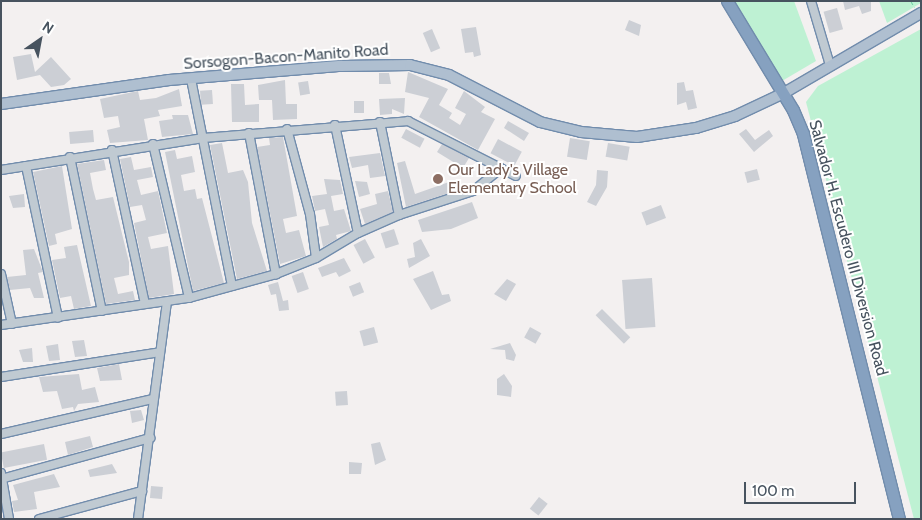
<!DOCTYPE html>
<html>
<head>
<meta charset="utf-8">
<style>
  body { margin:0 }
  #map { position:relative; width:922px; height:520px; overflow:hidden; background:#f3f0f0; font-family:Cabin,sans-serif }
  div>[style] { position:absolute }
  .green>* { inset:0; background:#bef1d3 }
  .building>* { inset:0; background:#cccfd5; transform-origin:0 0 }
  .path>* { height:1px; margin-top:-0.5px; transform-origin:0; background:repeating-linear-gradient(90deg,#74d1a5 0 4px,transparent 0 6.5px) }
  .roads { filter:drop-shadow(1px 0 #718cac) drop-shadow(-1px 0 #718cac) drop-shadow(0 1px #718cac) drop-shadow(0 -1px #718cac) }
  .minor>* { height:8px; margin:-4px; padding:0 4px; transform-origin:4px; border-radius:4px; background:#c0cad2 }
  .major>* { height:10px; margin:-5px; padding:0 5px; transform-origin:5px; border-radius:5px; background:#afbfd0 }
  .highway>* { height:11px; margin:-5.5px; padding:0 5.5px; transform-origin:5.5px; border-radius:5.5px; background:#86a1c0 }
  .dots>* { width:14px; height:14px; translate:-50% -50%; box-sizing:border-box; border:2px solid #fff; border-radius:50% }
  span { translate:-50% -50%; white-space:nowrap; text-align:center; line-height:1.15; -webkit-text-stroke:4px #fff; paint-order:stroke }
  .street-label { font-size:16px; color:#47535f }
  .education-label { font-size:16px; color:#785e54 }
  .left { translate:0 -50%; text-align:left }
  .frame { position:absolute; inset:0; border:2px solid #47535f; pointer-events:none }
  .north { position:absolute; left:15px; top:15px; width:50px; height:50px; -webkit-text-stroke:4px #fff; paint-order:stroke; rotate:33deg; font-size:14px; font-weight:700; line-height:20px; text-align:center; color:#47535f }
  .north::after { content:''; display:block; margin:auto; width:18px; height:22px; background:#47535f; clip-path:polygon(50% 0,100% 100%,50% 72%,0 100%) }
  .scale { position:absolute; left:744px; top:482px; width:112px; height:22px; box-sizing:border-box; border:2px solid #47535f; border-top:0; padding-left:6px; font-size:15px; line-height:18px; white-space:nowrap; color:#47535f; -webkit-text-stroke:4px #fff; paint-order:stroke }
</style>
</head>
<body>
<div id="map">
  <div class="green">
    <i style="clip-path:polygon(734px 1px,794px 1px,816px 61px,782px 81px)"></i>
    <i style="clip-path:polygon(879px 1px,921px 1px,921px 3px,887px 23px)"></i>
    <i style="clip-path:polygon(921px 29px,921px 519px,914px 519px,806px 102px,818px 86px)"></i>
  </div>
  <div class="building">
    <i style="clip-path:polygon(843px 1px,871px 1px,871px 11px,862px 14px,859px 6px,845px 10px)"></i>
    <i style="left:837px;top:8px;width:22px;height:14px;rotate:74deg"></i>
    <i style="clip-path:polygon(629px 20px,641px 25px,639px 36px,625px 30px)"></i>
    <i style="clip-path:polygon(476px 27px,481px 55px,474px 57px,473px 52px,465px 53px,461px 29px)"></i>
    <i style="left:432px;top:29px;width:21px;height:10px;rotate:67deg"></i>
    <i style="clip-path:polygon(31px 54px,35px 72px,51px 57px,71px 79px,64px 85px,51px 87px,40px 75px,17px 80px,13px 57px)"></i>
    <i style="clip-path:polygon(408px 72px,448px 89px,439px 105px,452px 113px,449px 118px,460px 125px,466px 114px,455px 108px,464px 91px,485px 107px,481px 112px,495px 119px,478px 150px,419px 117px,429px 98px,405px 92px)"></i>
    <i style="clip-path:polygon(379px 73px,389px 73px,391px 84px,379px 84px)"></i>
    <i style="clip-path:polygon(285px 80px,286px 104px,297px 104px,297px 119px,273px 120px,272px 100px,259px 100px,258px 85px)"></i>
    <i style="left:308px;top:81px;width:13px;height:10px;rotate:81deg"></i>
    <i style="clip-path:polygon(684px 82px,686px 91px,693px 90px,697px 108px,688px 110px,686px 102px,677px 105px,677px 83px)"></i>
    <i style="clip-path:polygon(231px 84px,244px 84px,245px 105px,259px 104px,259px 122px,232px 122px)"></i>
    <i style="clip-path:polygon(179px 89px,182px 106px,158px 110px,160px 116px,144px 119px,148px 140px,110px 143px,107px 130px,120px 127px,118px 116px,104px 118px,100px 99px,138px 91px,140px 100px,156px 98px)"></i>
    <i style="left:212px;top:90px;width:14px;height:12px;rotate:86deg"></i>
    <i style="clip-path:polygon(405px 98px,404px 114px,392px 109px,392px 114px,380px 115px,379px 99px)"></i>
    <i style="left:354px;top:101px;width:10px;height:12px"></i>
    <i style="clip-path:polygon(172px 115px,188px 115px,193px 134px,162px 137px,159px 121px,173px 119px)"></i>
    <i style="clip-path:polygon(508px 121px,529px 133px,524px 141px,504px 128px)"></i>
    <i style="left:406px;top:129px;width:21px;height:10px;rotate:28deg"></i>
    <i style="clip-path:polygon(746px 129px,755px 140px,769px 130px,773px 136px,754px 152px,739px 134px)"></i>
    <i style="left:93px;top:130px;width:12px;height:24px;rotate:85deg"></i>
    <i style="clip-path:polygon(283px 137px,297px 216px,283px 219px,286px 233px,299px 230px,306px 256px,280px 264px,257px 147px,270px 145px,269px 138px)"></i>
    <i style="left:570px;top:138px;width:20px;height:19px;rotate:9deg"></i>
    <i style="left:498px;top:139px;width:27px;height:16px;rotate:28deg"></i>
    <i style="clip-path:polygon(222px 143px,228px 173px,243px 170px,248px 182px,252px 223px,267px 271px,237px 279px,210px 145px)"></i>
    <i style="left:608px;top:143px;width:22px;height:14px;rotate:10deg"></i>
    <i style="clip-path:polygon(442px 144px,469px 158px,463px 168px,437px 152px)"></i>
    <i style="clip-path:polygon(175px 150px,177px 159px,192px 156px,195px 172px,181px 175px,184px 191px,195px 189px,197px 199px,202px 198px,224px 283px,193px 291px,165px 152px)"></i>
    <i style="clip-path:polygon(380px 153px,385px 176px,370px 178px,368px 165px,352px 168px,349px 157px)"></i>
    <i style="clip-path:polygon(131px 157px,134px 170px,151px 167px,153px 177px,137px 180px,141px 195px,158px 191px,167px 233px,148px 237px,151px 249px,168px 246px,174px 294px,149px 298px,134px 223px,146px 220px,142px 205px,130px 207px,120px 159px)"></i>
    <i style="clip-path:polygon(104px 160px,106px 170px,90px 173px,93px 189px,96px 200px,113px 197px,129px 262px,129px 275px,114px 278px,118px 294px,133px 291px,135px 300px,106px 304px,77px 164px)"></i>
    <i style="clip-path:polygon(405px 161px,415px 194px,449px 182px,452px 192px,406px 207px,397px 163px)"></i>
    <i style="clip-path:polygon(62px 166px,72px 229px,55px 234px,57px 244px,49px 246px,33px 172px)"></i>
    <i style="left:757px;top:169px;width:11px;height:13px;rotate:75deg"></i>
    <i style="clip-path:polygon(597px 170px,608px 171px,607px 187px,596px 206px,587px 202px,596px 185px)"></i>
    <i style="clip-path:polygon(324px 179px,340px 180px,343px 194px,331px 196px,334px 211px,344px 209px,351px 231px,336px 235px,337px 239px,323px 247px,319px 227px,329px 225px,325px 209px,315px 211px,312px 196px,327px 194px)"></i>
    <i style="clip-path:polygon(355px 181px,367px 182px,370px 194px,359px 197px)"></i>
    <i style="clip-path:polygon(388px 191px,393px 212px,365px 224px,360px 209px,377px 204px,375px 194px)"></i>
    <i style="clip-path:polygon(24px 194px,25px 207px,13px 208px,9px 196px)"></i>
    <i style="clip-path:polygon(472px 202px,478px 218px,451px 229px,422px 232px,418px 220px)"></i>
    <i style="left:661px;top:205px;width:14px;height:21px;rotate:69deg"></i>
    <i style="left:394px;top:229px;width:16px;height:14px;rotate:72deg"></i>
    <i style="left:365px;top:239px;width:21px;height:13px;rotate:62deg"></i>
    <i style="clip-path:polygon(421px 239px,430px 256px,409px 268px,407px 259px,415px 257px,413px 243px)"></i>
    <i style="clip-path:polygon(77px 245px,91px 306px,74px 309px,71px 296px,60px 298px,52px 260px,66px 258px,64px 247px)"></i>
    <i style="clip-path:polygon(34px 249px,43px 272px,38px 273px,44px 298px,34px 298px,30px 288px,10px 290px,7px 277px,26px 275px,23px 250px)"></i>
    <i style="clip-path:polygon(344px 258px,351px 271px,339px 277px,336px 272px,322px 277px,318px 268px)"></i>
    <i style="clip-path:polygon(433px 271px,442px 295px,449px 294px,451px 301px,431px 310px,413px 279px)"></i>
    <i style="left:303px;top:272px;width:18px;height:12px;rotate:71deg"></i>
    <i style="left:652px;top:278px;width:49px;height:30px;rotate:86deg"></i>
    <i style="clip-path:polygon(507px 279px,516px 284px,506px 301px,494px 294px)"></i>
    <i style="clip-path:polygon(278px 282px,283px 301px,288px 300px,289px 310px,279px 311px,276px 294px,271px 295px,268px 285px)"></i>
    <i style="left:360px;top:282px;width:11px;height:12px;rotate:68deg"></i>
    <i style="left:602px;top:309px;width:40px;height:9px;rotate:45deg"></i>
    <i style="left:374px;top:327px;width:16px;height:15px;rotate:75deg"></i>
    <i style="left:530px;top:327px;width:13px;height:12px;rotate:29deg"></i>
    <i style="clip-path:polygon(84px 340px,87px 356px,75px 357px,72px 341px)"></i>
    <i style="clip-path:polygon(510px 343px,516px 355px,514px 361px,506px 359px,505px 350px,490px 349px)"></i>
    <i style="clip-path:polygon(58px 344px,60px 360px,49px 361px,46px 346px)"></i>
    <i style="clip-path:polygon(32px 348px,33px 362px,23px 362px,19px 350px)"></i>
    <i style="clip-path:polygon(119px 364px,122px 380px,100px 381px,97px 368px)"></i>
    <i style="clip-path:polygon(79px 374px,82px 390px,95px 387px,99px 402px,78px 404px,74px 411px,73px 407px,62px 409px,57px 391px,43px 392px,39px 377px)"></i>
    <i style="clip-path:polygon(504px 374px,512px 386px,511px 397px,497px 395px,497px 379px)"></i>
    <i style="left:347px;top:391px;width:14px;height:12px;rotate:86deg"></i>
    <i style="clip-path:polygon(141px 410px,144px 420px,132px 423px,130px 411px)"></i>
    <i style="clip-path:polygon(90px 436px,93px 447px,68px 455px,65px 442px)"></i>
    <i style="clip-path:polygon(380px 442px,386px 460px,375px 465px,371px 444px)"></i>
    <i style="left:44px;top:444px;width:16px;height:44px;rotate:79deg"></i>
    <i style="clip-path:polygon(349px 462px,362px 463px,361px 474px,349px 474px)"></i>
    <i style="clip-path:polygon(112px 464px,117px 473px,90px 477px,88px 470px)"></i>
    <i style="clip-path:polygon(54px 474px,60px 487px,34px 492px,37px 509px,14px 512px,12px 501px,18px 500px,13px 485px)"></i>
    <i style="left:151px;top:486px;width:12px;height:12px;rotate:5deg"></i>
    <i style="left:539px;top:497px;width:11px;height:15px;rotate:38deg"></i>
  </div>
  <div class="path">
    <i style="left:911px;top:1px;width:7px;rotate:63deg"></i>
  </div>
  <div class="roads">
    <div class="minor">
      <i style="left:811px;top:1px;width:67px;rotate:73.5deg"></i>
      <i style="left:191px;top:79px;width:211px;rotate:78.8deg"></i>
      <i style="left:380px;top:122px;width:95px;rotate:78.5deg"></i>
      <i style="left:335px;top:125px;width:110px;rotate:78deg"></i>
      <i style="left:287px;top:129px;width:88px;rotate:74.9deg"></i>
      <i style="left:310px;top:214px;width:44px;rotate:82.2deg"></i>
      <i style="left:249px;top:133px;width:144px;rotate:79.2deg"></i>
      <i style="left:153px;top:144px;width:158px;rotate:76.8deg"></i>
      <i style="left:112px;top:150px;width:157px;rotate:77.9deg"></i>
      <i style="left:70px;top:157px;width:157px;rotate:78.3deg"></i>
      <i style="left:26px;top:166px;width:155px;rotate:78.1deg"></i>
      <i style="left:1px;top:170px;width:205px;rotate:-9deg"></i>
      <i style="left:203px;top:138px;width:206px;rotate:-4.7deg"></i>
      <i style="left:408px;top:121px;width:121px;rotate:27deg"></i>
      <i style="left:1px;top:274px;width:51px;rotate:77.6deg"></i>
      <i style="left:1px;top:325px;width:190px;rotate:-8.2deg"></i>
      <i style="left:189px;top:298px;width:90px;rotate:-15.4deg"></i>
      <i style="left:276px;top:274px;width:43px;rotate:-21.8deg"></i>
      <i style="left:316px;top:258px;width:49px;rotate:-30.8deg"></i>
      <i style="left:358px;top:233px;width:45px;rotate:-23.7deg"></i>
      <i style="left:399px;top:215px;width:78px;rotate:-18deg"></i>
      <i style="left:473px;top:191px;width:36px;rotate:-39deg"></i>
      <i style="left:1px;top:377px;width:161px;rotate:-8.9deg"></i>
      <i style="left:1px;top:434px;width:156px;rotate:-13deg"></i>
      <i style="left:1px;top:473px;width:47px;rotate:80.1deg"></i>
      <i style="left:1px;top:479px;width:155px;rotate:-15.4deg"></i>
      <i style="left:39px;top:519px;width:107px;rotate:-15.2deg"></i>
      <i style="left:138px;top:519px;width:219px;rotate:-82.4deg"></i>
    </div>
    <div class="major">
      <i style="left:1px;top:104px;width:170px;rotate:-8.1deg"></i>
      <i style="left:169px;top:80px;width:173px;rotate:-4.7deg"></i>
      <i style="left:341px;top:66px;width:69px;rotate:-0.8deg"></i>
      <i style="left:410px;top:65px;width:40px;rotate:14.4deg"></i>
      <i style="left:449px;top:75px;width:102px;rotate:27.3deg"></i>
      <i style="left:540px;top:122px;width:42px;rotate:13.7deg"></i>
      <i style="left:581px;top:132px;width:56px;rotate:5.1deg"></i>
      <i style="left:637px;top:137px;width:60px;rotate:-8.7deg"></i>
      <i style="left:696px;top:128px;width:41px;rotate:-17.1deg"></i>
      <i style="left:735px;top:116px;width:54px;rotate:-25.1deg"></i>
      <i style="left:784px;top:93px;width:159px;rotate:-30.3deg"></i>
    </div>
    <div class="highway">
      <i style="left:727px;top:1px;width:127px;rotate:58.8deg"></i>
      <i style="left:793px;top:110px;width:26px;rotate:67deg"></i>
      <i style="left:803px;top:134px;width:397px;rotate:76deg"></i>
    </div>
  </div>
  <div class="dots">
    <i style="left:438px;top:179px;background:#8d6e63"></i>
  </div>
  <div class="street-label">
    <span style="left:286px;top:57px;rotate:-4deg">Sorsogon-Bacon-Manito Road</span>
    <span style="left:848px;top:248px;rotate:75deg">Salvador H. Escudero III Diversion Road</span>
  </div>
  <div class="education-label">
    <span class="left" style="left:448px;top:179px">Our Lady's Village<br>Elementary School</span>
  </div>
  <div class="frame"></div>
  <div class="north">N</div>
  <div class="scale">100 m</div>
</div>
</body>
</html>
